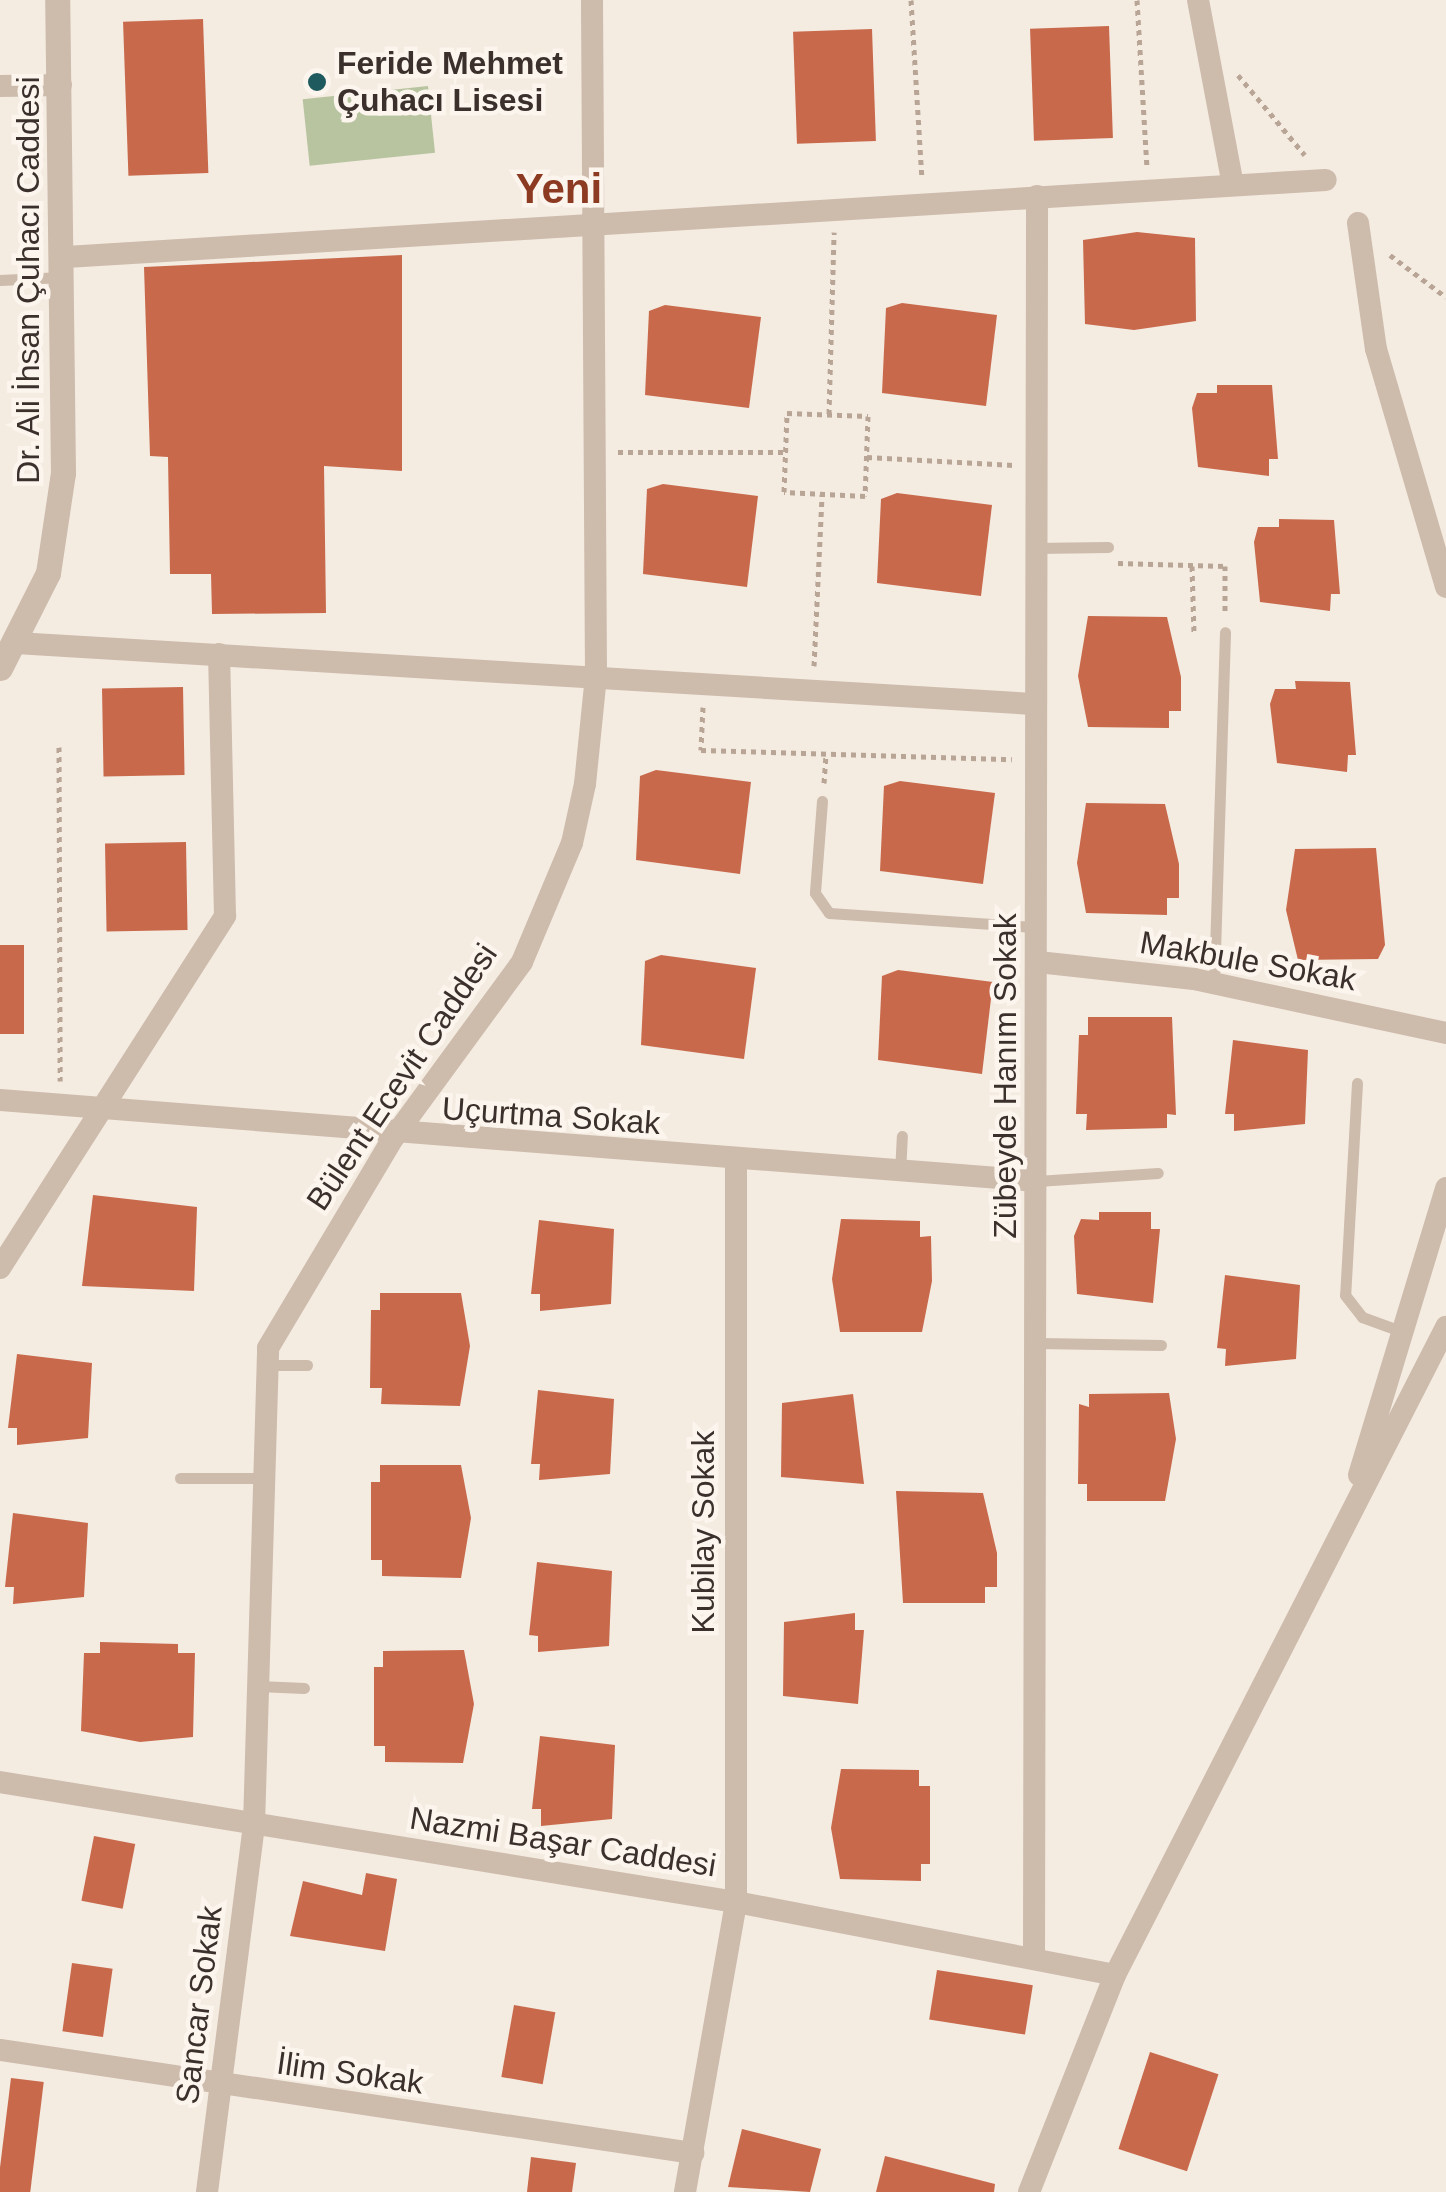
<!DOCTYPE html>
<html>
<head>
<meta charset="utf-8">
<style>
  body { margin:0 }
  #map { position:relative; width:1446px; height:2192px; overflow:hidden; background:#f4ebe1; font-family:Helvetica,sans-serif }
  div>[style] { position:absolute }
  .green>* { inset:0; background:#b8c4a0; transform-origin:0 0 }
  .building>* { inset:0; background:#c8694b; transform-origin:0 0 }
  .path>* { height:5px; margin-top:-2.5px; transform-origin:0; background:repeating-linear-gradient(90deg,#b9a596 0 5px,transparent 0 10px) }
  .service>* { height:11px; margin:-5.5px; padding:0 5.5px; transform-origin:5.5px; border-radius:5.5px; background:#cdbbac }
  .minor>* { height:22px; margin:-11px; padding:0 11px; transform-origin:11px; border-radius:11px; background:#cdbbac }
  .tertiary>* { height:25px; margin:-12.5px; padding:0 12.5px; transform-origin:12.5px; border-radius:12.5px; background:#cdbbac }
  .dots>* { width:28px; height:28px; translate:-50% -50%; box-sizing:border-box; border:5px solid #fbf5ee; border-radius:50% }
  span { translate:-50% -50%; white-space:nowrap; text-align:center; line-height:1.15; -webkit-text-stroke:9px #fbf5ee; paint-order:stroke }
  .poi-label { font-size:32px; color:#3b302b; font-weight:700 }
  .left { translate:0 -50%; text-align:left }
  .street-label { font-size:32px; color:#3b302b }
  .district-label { font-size:42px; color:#8c3b22; font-weight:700 }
</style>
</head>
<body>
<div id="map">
  <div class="green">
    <i style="left:428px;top:86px;width:67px;height:126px;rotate:84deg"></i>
  </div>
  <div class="building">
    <i style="left:203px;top:19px;width:154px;height:80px;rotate:88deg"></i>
    <i style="left:1109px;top:26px;width:112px;height:79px;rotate:88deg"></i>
    <i style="left:872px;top:29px;width:112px;height:79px;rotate:88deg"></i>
    <i style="clip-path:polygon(1137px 232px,1195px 238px,1196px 321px,1134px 330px,1085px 324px,1083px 240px)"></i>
    <i style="clip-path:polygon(402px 255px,402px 471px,324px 466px,326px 613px,212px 614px,211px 574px,170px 574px,168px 457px,150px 456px,144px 267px)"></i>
    <i style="clip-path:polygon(902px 303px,997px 315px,986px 406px,882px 393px,886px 308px)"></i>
    <i style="clip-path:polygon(665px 305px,761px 317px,749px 408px,645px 395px,649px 311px)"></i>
    <i style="clip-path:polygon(1217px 385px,1272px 385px,1278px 459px,1269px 459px,1269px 476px,1198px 467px,1192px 408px,1197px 393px,1217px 393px)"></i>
    <i style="clip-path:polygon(663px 484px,758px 496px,747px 587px,643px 574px,647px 489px)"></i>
    <i style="clip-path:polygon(897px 493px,992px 505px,981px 596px,877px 583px,881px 499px)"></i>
    <i style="clip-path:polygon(1279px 519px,1334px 520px,1340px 594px,1331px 594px,1330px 611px,1260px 602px,1254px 542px,1258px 527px,1279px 527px)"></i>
    <i style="clip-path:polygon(1088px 616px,1167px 617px,1181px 677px,1181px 711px,1169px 711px,1169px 728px,1088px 727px,1078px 676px)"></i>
    <i style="clip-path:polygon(1295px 681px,1350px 682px,1356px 755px,1348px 755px,1347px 772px,1277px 763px,1270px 704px,1275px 689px,1296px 689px)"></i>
    <i style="left:183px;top:687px;width:88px;height:81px;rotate:89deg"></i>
    <i style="clip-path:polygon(656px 770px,751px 782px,740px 874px,636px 860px,640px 776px)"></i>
    <i style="clip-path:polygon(900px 781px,995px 793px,983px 884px,880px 871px,884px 786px)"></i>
    <i style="clip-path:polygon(1086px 803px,1165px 804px,1179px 864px,1179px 898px,1167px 898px,1167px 915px,1086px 913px,1077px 863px)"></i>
    <i style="left:186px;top:842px;width:88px;height:81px;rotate:89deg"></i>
    <i style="clip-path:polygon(1376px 848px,1385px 945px,1378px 959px,1298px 960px,1286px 910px,1295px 849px)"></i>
    <i style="left:0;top:945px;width:24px;height:89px"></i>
    <i style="clip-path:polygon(661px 955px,756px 968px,744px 1059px,641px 1045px,645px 961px)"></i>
    <i style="clip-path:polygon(898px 970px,993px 982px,982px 1074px,878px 1060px,882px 976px)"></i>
    <i style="clip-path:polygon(1088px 1017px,1172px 1017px,1176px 1115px,1167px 1114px,1167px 1128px,1086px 1130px,1087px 1114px,1076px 1114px,1079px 1035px,1088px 1035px)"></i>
    <i style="clip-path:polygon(1233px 1040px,1308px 1050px,1305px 1124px,1234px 1131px,1234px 1114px,1225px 1114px)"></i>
    <i style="clip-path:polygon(93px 1195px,197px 1207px,194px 1291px,82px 1286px)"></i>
    <i style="clip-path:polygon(1099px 1212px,1151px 1212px,1151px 1229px,1160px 1229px,1153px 1303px,1077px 1294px,1074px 1236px,1081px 1219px,1099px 1220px)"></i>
    <i style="clip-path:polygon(841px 1219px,920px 1221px,920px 1237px,931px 1236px,932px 1281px,922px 1332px,840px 1332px,832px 1279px)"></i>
    <i style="clip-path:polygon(539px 1220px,614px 1229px,611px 1304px,540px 1311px,540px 1294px,531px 1294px)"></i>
    <i style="clip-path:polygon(1225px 1275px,1300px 1285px,1296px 1359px,1225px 1366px,1226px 1349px,1217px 1348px)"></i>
    <i style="clip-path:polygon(380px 1293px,461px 1293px,470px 1346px,460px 1406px,381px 1404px,382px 1388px,370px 1388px,371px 1310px,380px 1310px)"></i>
    <i style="clip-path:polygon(17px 1354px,92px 1363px,88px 1438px,17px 1445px,17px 1428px,8px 1428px)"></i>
    <i style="clip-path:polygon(538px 1390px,614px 1399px,610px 1474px,539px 1480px,540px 1464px,531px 1464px)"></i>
    <i style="clip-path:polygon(1169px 1393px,1176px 1439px,1165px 1501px,1087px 1501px,1087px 1484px,1078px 1484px,1079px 1404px,1089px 1407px,1089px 1394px)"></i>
    <i style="clip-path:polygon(853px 1394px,864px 1484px,781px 1477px,782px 1403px)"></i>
    <i style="clip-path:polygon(380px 1465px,461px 1465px,471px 1518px,461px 1578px,382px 1576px,382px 1560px,371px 1560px,371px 1482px,380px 1482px)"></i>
    <i style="clip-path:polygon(896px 1491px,983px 1493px,997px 1553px,997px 1587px,985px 1587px,985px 1603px,903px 1603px)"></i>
    <i style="clip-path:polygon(13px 1513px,88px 1523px,84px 1597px,13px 1604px,14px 1587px,5px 1587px)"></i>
    <i style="clip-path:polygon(537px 1562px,612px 1571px,609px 1646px,538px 1652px,538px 1636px,529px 1635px)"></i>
    <i style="clip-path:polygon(855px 1613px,855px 1630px,864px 1630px,858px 1704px,783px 1696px,784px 1622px)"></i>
    <i style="clip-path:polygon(100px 1642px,178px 1644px,178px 1653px,195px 1653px,193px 1737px,140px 1742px,81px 1731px,84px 1653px,100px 1653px)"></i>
    <i style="clip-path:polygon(464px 1650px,474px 1704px,463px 1763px,385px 1762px,385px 1746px,374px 1746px,374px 1667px,383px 1667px,383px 1651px)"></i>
    <i style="clip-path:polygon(540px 1736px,615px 1745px,612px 1819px,541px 1826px,541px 1809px,532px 1809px)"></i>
    <i style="clip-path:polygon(841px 1769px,919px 1770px,919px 1786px,930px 1786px,930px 1864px,921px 1864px,921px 1881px,840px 1879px,831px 1828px)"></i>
    <i style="left:94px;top:1836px;width:42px;height:66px;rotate:11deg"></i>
    <i style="clip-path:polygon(366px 1873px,397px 1879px,385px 1951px,290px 1936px,303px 1881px,362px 1895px)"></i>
    <i style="left:72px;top:1963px;width:41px;height:69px;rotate:8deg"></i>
    <i style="left:937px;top:1970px;width:97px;height:50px;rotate:9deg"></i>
    <i style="left:514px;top:2005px;width:42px;height:73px;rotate:10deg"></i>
    <i style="left:1150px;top:2052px;width:72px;height:102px;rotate:18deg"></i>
    <i style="left:11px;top:2078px;width:33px;height:115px;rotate:7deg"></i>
    <i style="clip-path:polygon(742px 2129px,821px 2149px,810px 2192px,728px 2187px)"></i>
    <i style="clip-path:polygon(885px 2156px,995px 2184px,994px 2192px,876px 2192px)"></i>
    <i style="clip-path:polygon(531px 2157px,576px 2163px,572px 2192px,527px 2192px)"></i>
  </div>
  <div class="path">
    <i style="left:911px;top:0;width:179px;rotate:86.5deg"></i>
    <i style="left:1137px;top:0;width:166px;rotate:86.6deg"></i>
    <i style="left:1238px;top:75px;width:104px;rotate:50.1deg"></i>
    <i style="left:1390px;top:255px;width:70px;rotate:36.9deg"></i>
    <i style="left:787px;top:413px;width:81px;rotate:2.1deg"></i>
    <i style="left:868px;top:416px;width:80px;rotate:92.1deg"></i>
    <i style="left:865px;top:496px;width:81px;rotate:-177.2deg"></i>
    <i style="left:784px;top:492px;width:79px;rotate:-87.8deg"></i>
    <i style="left:829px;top:414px;width:182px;rotate:-88.4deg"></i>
    <i style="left:618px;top:452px;width:167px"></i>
    <i style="left:867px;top:457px;width:147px;rotate:3.1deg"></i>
    <i style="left:1118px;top:563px;width:107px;rotate:1.6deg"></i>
    <i style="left:1225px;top:566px;width:46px;rotate:90deg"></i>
    <i style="left:1192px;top:566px;width:66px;rotate:88.3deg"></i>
    <i style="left:814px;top:666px;width:172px;rotate:-87.3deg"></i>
    <i style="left:703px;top:707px;width:43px;rotate:92.7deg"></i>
    <i style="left:701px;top:750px;width:311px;rotate:1.7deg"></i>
    <i style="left:59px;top:747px;width:334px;rotate:89.8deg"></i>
    <i style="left:824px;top:783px;width:28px;rotate:-86deg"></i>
  </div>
  <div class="service">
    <i style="left:0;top:280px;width:62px;rotate:-2.8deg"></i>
    <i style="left:1035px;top:548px;width:73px;rotate:-0.8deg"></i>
    <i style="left:822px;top:801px;width:92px;rotate:94.4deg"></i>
    <i style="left:815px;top:893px;width:24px;rotate:55deg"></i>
    <i style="left:829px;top:913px;width:208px;rotate:3.9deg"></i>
    <i style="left:1214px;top:983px;width:351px;rotate:-88.2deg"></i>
    <i style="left:1357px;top:1083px;width:212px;rotate:93.2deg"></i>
    <i style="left:1345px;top:1295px;width:28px;rotate:52deg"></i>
    <i style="left:1362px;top:1317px;width:38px;rotate:20deg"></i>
    <i style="left:900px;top:1172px;width:36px;rotate:-87deg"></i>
    <i style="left:1037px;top:1181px;width:121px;rotate:-3.8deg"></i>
    <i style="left:1038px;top:1343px;width:123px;rotate:0.9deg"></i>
    <i style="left:266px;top:1365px;width:41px"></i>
    <i style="left:180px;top:1478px;width:81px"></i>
    <i style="left:258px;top:1686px;width:46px;rotate:2.5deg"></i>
  </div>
  <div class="minor">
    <i style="left:1198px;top:0;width:188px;rotate:79.3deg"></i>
    <i style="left:0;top:86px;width:61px;rotate:-0.9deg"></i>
    <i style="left:1358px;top:223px;width:127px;rotate:81.9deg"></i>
    <i style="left:1376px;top:349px;width:248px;rotate:73.6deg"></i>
    <i style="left:66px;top:257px;width:1262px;rotate:-3.5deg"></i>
    <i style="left:16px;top:643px;width:1020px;rotate:3.43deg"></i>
    <i style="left:1038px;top:962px;width:157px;rotate:6.2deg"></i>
    <i style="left:1194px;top:979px;width:258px;rotate:12.1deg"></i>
    <i style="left:0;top:1100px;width:1040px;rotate:4.47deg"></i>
    <i style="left:0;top:1268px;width:418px;rotate:-57.4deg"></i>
    <i style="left:225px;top:916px;width:262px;rotate:-91.3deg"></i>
    <i style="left:1359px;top:1475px;width:300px;rotate:-73.1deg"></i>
    <i style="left:0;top:1782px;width:746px;rotate:9.26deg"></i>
    <i style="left:736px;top:1902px;width:386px;rotate:10.9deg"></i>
    <i style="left:1034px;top:1956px;width:1760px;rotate:-89.9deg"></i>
    <i style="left:0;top:2050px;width:701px;rotate:8.45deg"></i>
    <i style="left:207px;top:2192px;width:370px;rotate:-82.7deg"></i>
    <i style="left:254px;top:1825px;width:477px;rotate:-88.3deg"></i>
    <i style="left:268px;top:1348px;width:246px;rotate:-59.2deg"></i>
    <i style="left:394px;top:1137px;width:217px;rotate:-53.8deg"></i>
    <i style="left:522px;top:962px;width:129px;rotate:-67.2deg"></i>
    <i style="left:572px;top:843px;width:60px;rotate:-77.6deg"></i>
    <i style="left:585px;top:784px;width:109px;rotate:-84.2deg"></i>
    <i style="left:596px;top:676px;width:676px;rotate:-90.34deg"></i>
    <i style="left:685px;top:2192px;width:294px;rotate:-80deg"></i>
    <i style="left:736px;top:1902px;width:740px;rotate:-90deg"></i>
    <i style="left:1029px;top:2192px;width:233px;rotate:-68.4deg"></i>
    <i style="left:1115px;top:1975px;width:728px;rotate:-62.94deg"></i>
  </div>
  <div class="tertiary">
    <i style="left:0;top:668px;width:106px;rotate:-63.2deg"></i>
    <i style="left:48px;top:573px;width:101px;rotate:-81.5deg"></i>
    <i style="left:63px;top:473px;width:473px;rotate:-90.7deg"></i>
  </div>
  <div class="dots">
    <i style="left:317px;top:82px;background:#1f5a5e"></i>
  </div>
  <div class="poi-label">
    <span class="left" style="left:337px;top:82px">Feride Mehmet<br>Çuhacı Lisesi</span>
  </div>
  <div class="street-label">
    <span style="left:28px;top:280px;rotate:-90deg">Dr. Ali İhsan Çuhacı Caddesi</span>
    <span style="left:1248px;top:961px;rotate:10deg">Makbule Sokak</span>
    <span style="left:1005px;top:1076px;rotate:-90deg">Zübeyde Hanım Sokak</span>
    <span style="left:402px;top:1077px;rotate:-56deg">Bülent Ecevit Caddesi</span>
    <span style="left:551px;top:1116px;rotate:4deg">Uçurtma Sokak</span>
    <span style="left:703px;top:1532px;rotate:-90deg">Kubilay Sokak</span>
    <span style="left:563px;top:1842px;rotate:9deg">Nazmi Başar Caddesi</span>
    <span style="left:199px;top:2005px;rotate:-83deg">Sancar Sokak</span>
    <span style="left:350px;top:2073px;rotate:8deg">İlim Sokak</span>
  </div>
  <div class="district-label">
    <span style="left:559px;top:189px">Yeni</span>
  </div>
</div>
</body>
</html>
